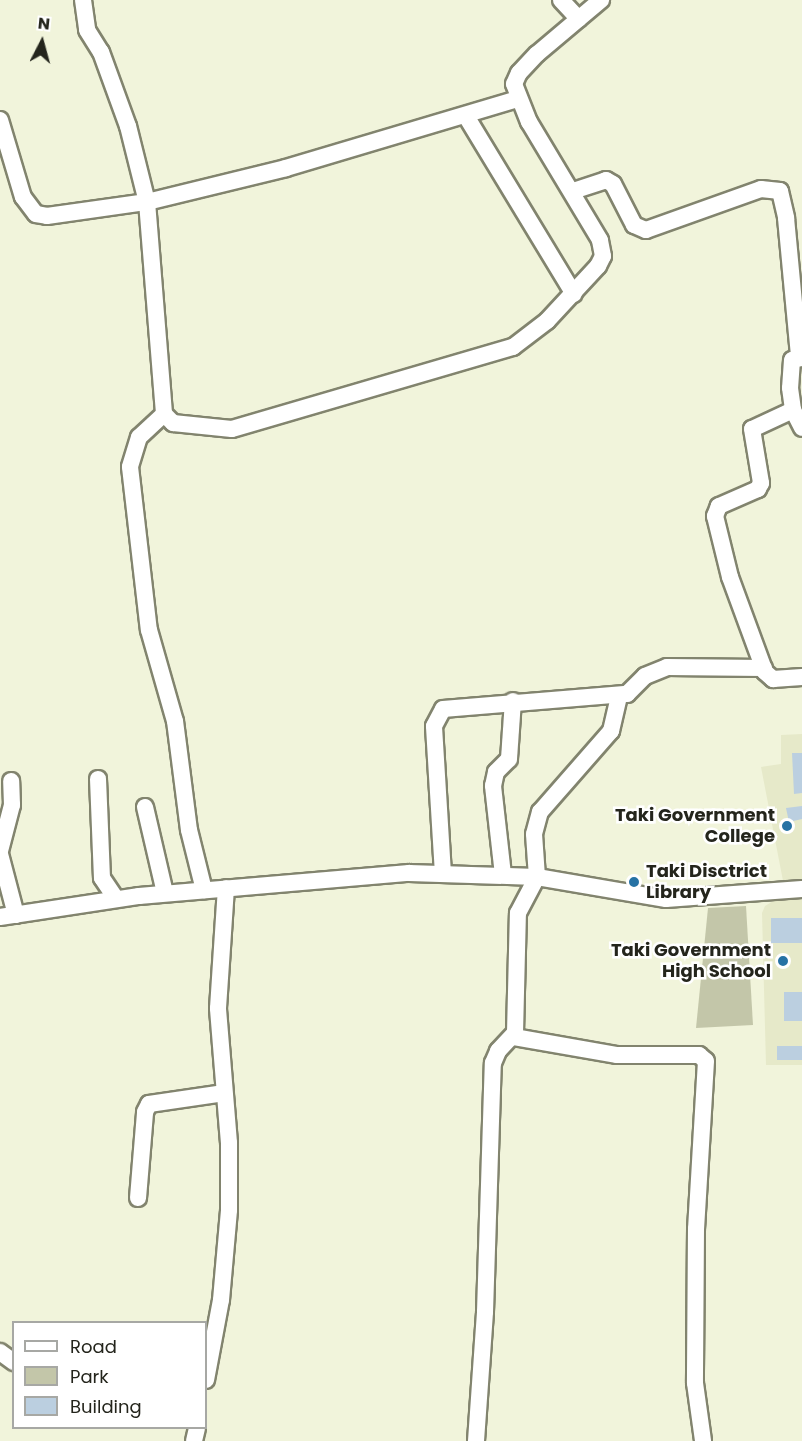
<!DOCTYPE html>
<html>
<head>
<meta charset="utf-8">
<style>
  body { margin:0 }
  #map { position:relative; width:802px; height:1441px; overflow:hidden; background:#f1f4db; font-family:Poppins,sans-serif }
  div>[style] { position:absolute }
  .built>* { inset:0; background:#e6e9c9 }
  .green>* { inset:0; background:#c3c6a9 }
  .building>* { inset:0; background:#bbcfe0; transform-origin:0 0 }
  .roads { filter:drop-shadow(2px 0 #82846e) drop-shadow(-2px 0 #82846e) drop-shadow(0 2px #82846e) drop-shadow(0 -2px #82846e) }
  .minor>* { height:16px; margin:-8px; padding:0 8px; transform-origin:8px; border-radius:8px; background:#fff }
  .dots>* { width:16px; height:16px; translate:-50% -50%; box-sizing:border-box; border:3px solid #fff; border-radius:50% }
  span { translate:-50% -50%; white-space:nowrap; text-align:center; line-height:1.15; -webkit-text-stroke:5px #fff; paint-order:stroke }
  .poi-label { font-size:18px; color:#24251c; font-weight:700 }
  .right { translate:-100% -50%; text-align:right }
  .left { translate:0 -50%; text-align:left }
  .legend { position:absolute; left:12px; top:1321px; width:195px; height:108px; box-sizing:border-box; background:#fff; border:2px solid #a7a8a4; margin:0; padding:8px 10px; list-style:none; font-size:18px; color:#24251c }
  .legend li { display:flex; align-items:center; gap:12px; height:30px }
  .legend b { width:30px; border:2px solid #a7a8a4 }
  .north { position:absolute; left:12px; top:12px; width:60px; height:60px; -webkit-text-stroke:4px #fff; paint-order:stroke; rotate:6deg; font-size:16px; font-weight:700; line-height:24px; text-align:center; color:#24251c }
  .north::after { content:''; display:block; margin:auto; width:21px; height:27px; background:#24251c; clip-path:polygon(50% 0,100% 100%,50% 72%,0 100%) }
</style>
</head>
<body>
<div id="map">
  <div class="built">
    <i style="clip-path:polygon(802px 734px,802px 886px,784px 886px,761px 767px,781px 764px,781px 735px)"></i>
    <i style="clip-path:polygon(802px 893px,802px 1065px,766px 1065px,762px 913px,765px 906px,785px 894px)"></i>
  </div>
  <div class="green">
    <i style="clip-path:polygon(746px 906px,753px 1025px,696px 1028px,708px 908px)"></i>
  </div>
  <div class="building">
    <i style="clip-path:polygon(792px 753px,802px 753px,802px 793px,794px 794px)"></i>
    <i style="clip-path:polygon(802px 806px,802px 819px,789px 822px,786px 808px)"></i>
    <i style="left:802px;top:918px;width:25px;height:31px;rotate:90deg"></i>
    <i style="left:784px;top:992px;width:18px;height:29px"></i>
    <i style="left:777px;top:1046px;width:25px;height:14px"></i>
  </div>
  <div class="roads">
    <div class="minor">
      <i style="left:83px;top:0;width:30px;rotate:82deg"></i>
      <i style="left:87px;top:30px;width:26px;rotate:58deg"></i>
      <i style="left:101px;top:52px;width:79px;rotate:70deg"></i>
      <i style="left:128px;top:126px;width:78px;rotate:76deg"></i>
      <i style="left:147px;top:202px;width:213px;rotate:85.4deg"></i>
      <i style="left:164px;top:414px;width:13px;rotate:45deg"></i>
      <i style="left:173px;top:423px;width:59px;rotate:5.8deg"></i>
      <i style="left:232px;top:429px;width:293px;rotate:-16.3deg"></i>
      <i style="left:513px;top:347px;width:43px;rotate:-37.4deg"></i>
      <i style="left:547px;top:321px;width:75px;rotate:-47.2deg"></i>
      <i style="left:598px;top:266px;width:11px;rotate:-63deg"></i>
      <i style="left:603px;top:256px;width:16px;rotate:-101deg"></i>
      <i style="left:600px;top:240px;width:138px;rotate:-121deg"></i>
      <i style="left:529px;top:122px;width:41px;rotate:-111.5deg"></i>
      <i style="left:514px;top:84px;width:12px;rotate:-66deg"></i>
      <i style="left:519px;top:73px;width:26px;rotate:-47deg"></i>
      <i style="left:537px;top:54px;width:84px;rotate:-40.2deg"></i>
      <i style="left:561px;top:0;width:26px;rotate:47deg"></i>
      <i style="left:466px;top:116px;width:208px;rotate:58.8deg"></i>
      <i style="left:0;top:120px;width:80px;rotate:73.4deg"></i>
      <i style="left:23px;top:197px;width:21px;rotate:53deg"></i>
      <i style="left:36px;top:214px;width:11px;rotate:10deg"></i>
      <i style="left:47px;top:216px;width:101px;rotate:-8deg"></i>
      <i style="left:147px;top:202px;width:143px;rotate:-13.7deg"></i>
      <i style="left:286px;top:168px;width:242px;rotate:-16.6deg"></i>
      <i style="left:573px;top:191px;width:35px;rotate:-18deg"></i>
      <i style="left:606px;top:180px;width:8px;rotate:30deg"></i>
      <i style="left:613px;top:184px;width:46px;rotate:62.9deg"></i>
      <i style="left:634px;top:225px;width:13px;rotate:23deg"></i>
      <i style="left:646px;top:230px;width:122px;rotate:-19.6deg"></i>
      <i style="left:761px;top:189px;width:19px;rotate:6deg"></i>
      <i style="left:780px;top:191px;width:28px;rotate:77deg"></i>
      <i style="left:786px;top:218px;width:139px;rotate:84.6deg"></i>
      <i style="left:802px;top:358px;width:10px;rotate:169deg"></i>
      <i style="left:792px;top:360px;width:28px;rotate:94deg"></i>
      <i style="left:790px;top:388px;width:22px;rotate:82deg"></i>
      <i style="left:793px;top:410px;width:20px;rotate:63deg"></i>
      <i style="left:793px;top:410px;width:45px;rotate:155.1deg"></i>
      <i style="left:752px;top:429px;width:55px;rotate:80.5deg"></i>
      <i style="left:761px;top:483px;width:7px;rotate:117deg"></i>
      <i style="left:758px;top:489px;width:43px;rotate:156.4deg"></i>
      <i style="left:719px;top:506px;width:11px;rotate:112deg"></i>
      <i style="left:715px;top:516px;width:63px;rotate:76.2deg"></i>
      <i style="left:730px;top:577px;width:101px;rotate:69.8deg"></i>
      <i style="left:765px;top:672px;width:11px;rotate:41deg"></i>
      <i style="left:773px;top:679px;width:29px;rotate:-4deg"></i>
      <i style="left:164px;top:414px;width:34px;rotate:137deg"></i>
      <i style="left:139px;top:437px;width:31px;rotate:107deg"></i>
      <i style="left:130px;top:467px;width:164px;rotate:83.4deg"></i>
      <i style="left:149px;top:630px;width:95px;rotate:74.1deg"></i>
      <i style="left:175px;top:721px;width:110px;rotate:82.7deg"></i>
      <i style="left:189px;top:830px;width:62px;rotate:76deg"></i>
      <i style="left:98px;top:779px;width:99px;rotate:87.7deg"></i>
      <i style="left:102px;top:878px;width:25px;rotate:56deg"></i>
      <i style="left:145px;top:807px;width:88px;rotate:76.9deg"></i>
      <i style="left:0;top:851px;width:48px;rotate:-75.4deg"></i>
      <i style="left:12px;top:805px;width:24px;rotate:-92deg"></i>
      <i style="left:0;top:854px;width:63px;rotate:75.3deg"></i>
      <i style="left:443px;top:874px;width:148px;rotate:-93.5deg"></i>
      <i style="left:434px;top:726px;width:19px;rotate:-62deg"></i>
      <i style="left:443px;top:709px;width:185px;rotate:-4.7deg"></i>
      <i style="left:627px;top:694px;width:25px;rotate:-45deg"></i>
      <i style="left:645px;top:676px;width:24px;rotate:-22deg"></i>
      <i style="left:667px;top:667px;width:97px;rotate:0.6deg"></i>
      <i style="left:503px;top:875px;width:90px;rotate:-96.4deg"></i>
      <i style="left:493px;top:786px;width:14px;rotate:-78deg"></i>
      <i style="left:496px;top:772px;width:18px;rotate:-45deg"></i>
      <i style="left:509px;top:759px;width:58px;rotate:-86.1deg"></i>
      <i style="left:0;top:917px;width:141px;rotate:-8.6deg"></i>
      <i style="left:139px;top:896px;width:271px;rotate:-4.9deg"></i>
      <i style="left:409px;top:873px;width:128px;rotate:1.8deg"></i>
      <i style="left:537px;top:877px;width:131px;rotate:9.7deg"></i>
      <i style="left:666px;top:899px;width:136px;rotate:-4.2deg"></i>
      <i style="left:514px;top:1037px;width:105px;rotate:9.9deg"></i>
      <i style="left:617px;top:1055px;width:82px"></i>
      <i style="left:699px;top:1055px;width:9px;rotate:41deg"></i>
      <i style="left:706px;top:1061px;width:168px;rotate:93.4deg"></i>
      <i style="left:696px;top:1229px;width:154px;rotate:90.4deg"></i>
      <i style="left:695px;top:1383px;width:59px;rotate:82.1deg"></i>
      <i style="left:138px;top:1198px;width:86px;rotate:-85.3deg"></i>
      <i style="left:145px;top:1112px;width:9px;rotate:-63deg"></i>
      <i style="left:149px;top:1104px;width:76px;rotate:-8.3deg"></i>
      <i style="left:0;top:1352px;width:17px;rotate:36deg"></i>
      <i style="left:206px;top:1380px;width:81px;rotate:-79.4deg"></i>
      <i style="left:221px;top:1300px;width:90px;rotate:-84.9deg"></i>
      <i style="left:229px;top:1210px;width:67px;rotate:-90deg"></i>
      <i style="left:229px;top:1143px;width:135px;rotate:-94.7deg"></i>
      <i style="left:218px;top:1008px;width:120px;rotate:-86.2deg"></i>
      <i style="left:194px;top:1441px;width:13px;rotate:-77deg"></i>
      <i style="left:476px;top:1441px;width:129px;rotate:-86deg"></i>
      <i style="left:485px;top:1312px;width:249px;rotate:-88.2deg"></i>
      <i style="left:493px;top:1063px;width:13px;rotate:-67deg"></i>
      <i style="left:498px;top:1051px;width:25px;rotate:-47deg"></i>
      <i style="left:515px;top:1033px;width:120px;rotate:-88.6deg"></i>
      <i style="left:518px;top:913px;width:41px;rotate:-62.2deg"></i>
      <i style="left:537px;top:877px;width:43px;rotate:-94deg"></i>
      <i style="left:534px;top:834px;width:23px;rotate:-75deg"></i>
      <i style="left:540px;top:812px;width:108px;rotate:-48.8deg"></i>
      <i style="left:611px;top:731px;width:37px;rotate:-77deg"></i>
    </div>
  </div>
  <div class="dots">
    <i style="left:787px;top:826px;background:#2672a4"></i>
    <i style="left:634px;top:882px;background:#2672a4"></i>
    <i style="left:783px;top:961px;background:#2672a4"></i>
  </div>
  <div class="poi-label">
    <span class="right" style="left:775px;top:826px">Taki Government<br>College</span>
    <span class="left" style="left:646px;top:882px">Taki Disctrict<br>Library</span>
    <span class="right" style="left:771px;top:961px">Taki Government<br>High School</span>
  </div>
  <ul class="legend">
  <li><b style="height:8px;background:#fff"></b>Road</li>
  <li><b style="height:16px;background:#c3c6a9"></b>Park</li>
  <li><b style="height:16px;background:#bbcfe0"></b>Building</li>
  </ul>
  <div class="north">N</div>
</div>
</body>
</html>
